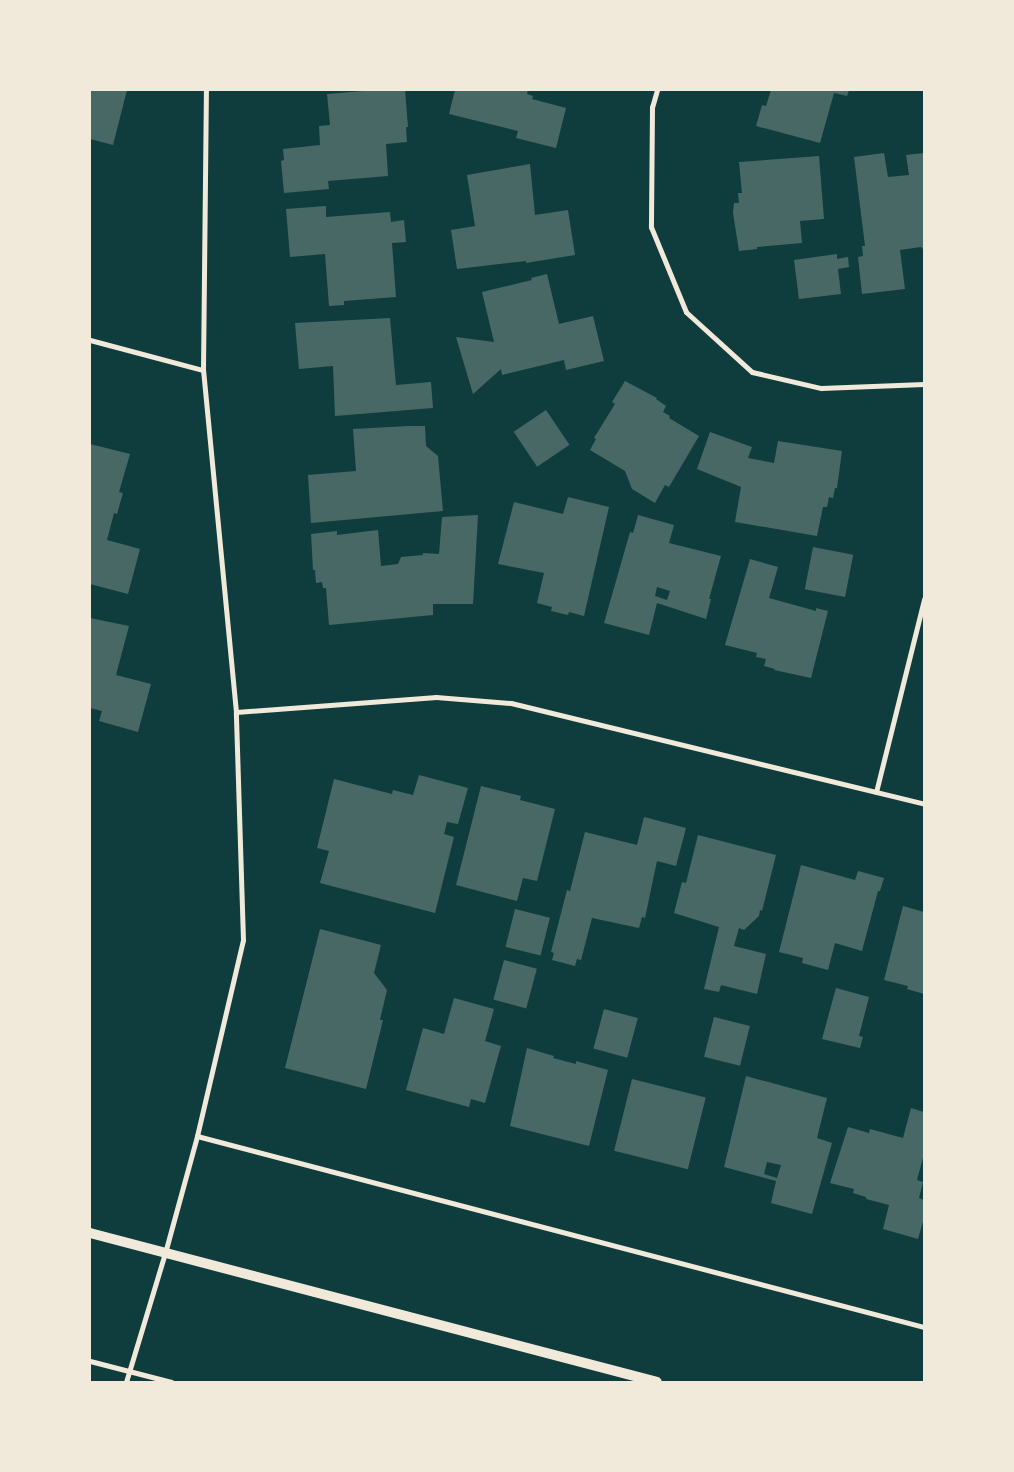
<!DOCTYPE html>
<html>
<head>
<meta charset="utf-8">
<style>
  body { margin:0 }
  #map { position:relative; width:1014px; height:1472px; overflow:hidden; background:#0f3d3e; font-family:"Nunito Sans",sans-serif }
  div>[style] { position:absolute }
  .building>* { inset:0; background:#486865; transform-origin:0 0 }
  .minor>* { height:5px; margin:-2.5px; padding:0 2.5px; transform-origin:2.5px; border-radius:2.5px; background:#f1e9da }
  .secondary>* { height:10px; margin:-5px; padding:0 5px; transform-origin:5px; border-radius:5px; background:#f1e9da }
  span { translate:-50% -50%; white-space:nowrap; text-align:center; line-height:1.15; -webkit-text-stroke:4px #f1e9da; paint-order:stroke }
  .frame { position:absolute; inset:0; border:91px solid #f1e9da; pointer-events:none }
</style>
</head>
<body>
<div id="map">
  <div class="building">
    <i style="clip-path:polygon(90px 90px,127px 90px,113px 145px,90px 139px)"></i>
    <i style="clip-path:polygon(375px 90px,405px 90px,408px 127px,406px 127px,407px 142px,386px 144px,388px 176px,328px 181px,329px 189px,284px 193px,281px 161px,284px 160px,283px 149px,320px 145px,319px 126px,330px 125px,327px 94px)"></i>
    <i style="clip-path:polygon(455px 90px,528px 90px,527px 94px,533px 96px,532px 99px,566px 108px,556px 148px,516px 138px,518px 131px,449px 114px)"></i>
    <i style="clip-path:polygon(771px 90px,849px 90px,847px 96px,834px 93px,820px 143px,756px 126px,762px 105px,766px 106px)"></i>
    <i style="clip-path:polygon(884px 153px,888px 177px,909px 175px,906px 155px,924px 153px,924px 250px,921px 247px,900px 250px,905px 289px,862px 294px,858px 257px,863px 256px,862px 246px,865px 246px,854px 157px)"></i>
    <i style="clip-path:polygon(819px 156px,824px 219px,800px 221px,802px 243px,757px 247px,757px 249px,739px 251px,733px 213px,734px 203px,739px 203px,738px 193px,742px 193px,739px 162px)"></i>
    <i style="clip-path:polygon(530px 164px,535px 215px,568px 210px,575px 255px,526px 263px,526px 261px,457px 269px,451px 230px,475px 226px,467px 175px)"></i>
    <i style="clip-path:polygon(326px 206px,326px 217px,390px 212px,391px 222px,404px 220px,406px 242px,392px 243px,396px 297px,344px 301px,344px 305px,329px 306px,325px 254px,290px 257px,286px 209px)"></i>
    <i style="clip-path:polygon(837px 254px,837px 259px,848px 257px,849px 267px,838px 269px,841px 294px,799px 299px,794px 260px)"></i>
    <i style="clip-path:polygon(547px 274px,559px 324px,593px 316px,604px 361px,566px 370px,564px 360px,502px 375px,501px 369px,473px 394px,456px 337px,494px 342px,482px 292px,532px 280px,531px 278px)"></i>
    <i style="clip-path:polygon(390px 318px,396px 385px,431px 382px,433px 408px,335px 416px,333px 366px,299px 369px,295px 323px)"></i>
    <i style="clip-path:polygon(625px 381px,657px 398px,656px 399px,666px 406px,663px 412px,670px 416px,669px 418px,699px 436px,669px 487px,665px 485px,655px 503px,632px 489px,625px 471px,590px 450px,596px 439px,594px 438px,615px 404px,612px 402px)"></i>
    <i style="left:546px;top:410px;width:42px;height:39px;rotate:56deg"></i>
    <i style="clip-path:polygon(409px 426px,425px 426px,426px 446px,438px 456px,443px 511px,311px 523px,308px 475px,356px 471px,353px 429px)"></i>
    <i style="clip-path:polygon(710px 432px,752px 447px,748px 458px,774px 463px,778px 441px,842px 451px,837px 488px,835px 488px,833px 498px,829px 497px,827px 507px,823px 507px,817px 536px,735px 522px,741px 487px,697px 469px)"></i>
    <i style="clip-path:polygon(90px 444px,130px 454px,119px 492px,123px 493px,117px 514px,114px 513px,107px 540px,140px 549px,128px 594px,90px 584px)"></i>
    <i style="clip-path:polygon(568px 497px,609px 507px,584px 616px,569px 612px,568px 615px,551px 611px,552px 607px,537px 603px,544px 573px,498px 564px,514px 502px,563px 514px)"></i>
    <i style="clip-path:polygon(478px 515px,473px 604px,433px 604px,433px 615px,329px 625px,326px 588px,323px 588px,322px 582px,316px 583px,315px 570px,313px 570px,311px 534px,337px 531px,337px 535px,378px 530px,381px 566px,398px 564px,401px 557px,423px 555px,423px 553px,439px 554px,442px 517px)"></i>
    <i style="clip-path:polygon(evenodd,638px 515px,674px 525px,669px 543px,721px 556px,709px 599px,711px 599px,706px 619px,657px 603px,649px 635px,604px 623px,630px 532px,633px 533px,638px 515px,657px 587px,670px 591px,667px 600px,655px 596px,657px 587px)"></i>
    <i style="left:813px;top:547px;width:41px;height:43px;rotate:11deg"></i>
    <i style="clip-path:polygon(750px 559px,778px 567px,769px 598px,816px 611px,816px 608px,828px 611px,811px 678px,774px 670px,775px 669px,764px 666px,766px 659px,756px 657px,757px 653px,725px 645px)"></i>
    <i style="clip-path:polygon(90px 618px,129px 626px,116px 675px,151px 684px,138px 732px,99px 721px,102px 711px,90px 708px)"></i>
    <i style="clip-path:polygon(419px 775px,468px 788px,458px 824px,447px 822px,444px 834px,454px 837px,435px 913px,320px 883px,329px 851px,317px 848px,334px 779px,392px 794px,393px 790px,413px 795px)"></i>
    <i style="clip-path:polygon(481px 786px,521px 796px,520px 800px,555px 809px,537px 881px,523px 878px,517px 901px,456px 885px)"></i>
    <i style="clip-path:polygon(644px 817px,686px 828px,676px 866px,657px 861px,645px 918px,642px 917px,639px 928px,592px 918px,581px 960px,577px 959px,575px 966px,552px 960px,554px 953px,551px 952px,567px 890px,570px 891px,585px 832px,637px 845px)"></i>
    <i style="clip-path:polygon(698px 835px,776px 855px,762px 911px,760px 910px,759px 916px,744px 930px,739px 928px,734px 946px,766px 954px,757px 994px,721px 985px,719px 992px,704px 989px,719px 927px,674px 913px,682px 882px,686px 883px)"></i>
    <i style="clip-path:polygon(801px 865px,855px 880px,858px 871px,884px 878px,880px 891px,878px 891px,862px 951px,835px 943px,828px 970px,802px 963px,803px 958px,779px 952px)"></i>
    <i style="clip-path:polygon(903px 906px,924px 912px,924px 994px,907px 989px,908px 986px,884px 980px)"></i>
    <i style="left:515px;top:909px;width:36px;height:39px;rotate:14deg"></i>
    <i style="clip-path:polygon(320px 929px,381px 945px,374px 973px,387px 990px,380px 1020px,383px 1020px,366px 1089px,285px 1068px)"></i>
    <i style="left:504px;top:960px;width:34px;height:41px;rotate:15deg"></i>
    <i style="clip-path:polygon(836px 988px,869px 997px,859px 1036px,863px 1037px,860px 1048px,822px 1039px)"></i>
    <i style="clip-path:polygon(454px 998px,494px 1009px,485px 1041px,501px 1046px,485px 1103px,471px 1099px,469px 1107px,406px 1090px,423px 1028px,444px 1034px)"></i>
    <i style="left:604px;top:1009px;width:35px;height:41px;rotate:15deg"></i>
    <i style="left:714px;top:1017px;width:37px;height:41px;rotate:14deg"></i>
    <i style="clip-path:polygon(527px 1048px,554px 1056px,553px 1058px,576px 1064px,576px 1061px,608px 1070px,589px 1146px,510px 1126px)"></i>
    <i style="clip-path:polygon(evenodd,746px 1076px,827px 1098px,817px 1138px,832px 1143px,812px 1214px,771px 1203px,776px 1181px,724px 1167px,746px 1076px,767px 1162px,781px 1165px,777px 1178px,764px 1174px,767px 1162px)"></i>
    <i style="left:632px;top:1079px;width:76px;height:74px;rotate:14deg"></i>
    <i style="clip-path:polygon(911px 1108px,924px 1112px,924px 1154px,917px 1180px,923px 1182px,919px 1198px,924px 1200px,924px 1218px,918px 1239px,883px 1229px,889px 1205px,866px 1199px,866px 1197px,853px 1193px,854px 1189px,830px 1183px,848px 1127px,869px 1133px,870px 1129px,903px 1138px)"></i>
  </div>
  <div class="minor">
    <i style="left:657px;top:90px;width:18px;rotate:106deg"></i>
    <i style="left:652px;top:107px;width:120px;rotate:90.5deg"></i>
    <i style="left:651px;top:227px;width:92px;rotate:67.6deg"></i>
    <i style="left:686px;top:312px;width:89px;rotate:42.3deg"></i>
    <i style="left:752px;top:372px;width:71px;rotate:13.1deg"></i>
    <i style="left:821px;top:388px;width:103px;rotate:-2.2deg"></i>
    <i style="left:90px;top:340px;width:117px;rotate:14.9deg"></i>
    <i style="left:236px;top:712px;width:201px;rotate:-4.3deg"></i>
    <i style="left:436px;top:697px;width:75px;rotate:4.6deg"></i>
    <i style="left:511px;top:703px;width:425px;rotate:13.7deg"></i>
    <i style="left:876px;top:792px;width:199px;rotate:-76deg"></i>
    <i style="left:197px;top:1136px;width:752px;rotate:14.72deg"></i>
    <i style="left:90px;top:1361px;width:84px;rotate:14.5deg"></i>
    <i style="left:126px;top:1382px;width:135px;rotate:-73.2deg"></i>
    <i style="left:165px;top:1253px;width:121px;rotate:-74.7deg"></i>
    <i style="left:197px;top:1136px;width:201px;rotate:-76.8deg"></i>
    <i style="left:243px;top:940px;width:228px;rotate:-91.8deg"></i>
    <i style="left:236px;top:712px;width:344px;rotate:-95.5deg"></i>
    <i style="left:203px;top:370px;width:280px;rotate:-89.4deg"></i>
  </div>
  <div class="secondary">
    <i style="left:90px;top:1233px;width:586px;rotate:14.72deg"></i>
  </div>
  <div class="frame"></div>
</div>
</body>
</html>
